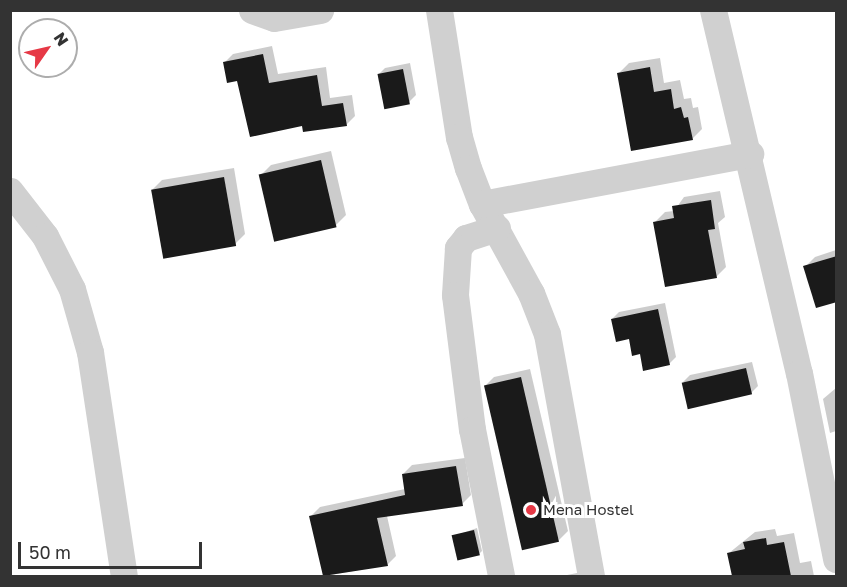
<!DOCTYPE html>
<html>
<head>
<meta charset="utf-8">
<style>
  body { margin:0 }
  #map { position:relative; width:847px; height:587px; overflow:hidden; background:#fff; font-family:"Golos Text",sans-serif }
  div>[style] { position:absolute }
  .shadow>* { inset:0; background:#0003 }
  .building>* { inset:0; background:#1a1a1a; transform-origin:0 0 }
  .street>* { height:27px; margin:-13.5px; padding:0 13.5px; transform-origin:13.5px; border-radius:13.5px; background:#d0d0d0 }
  .dots>* { width:16px; height:16px; translate:-50% -50%; box-sizing:border-box; border:3px solid #fff; border-radius:50% }
  span { translate:-50% -50%; white-space:nowrap; text-align:center; line-height:1.15; -webkit-text-stroke:6px #fff; paint-order:stroke }
  .poi-label { font-size:15px; color:#333 }
  .left { translate:0 -50%; text-align:left }
  .frame { position:absolute; inset:0; border:12px solid #333; pointer-events:none }
  .north { position:absolute; left:18px; top:18px; width:60px; height:60px; box-sizing:border-box; background:#fff; border:2px solid #adadad; border-radius:50%; rotate:56deg; font-size:16px; font-weight:700; line-height:24px; text-align:center; color:#333 }
  .north::after { content:''; display:block; margin:auto; width:21px; height:27px; background:#e63946; clip-path:polygon(50% 0,100% 100%,50% 72%,0 100%) }
  .scale { position:absolute; left:18px; top:542px; width:184px; height:27px; box-sizing:border-box; border:3px solid #333; border-top:0; padding-left:8px; font-size:18px; line-height:21px; white-space:nowrap; color:#333; -webkit-text-stroke:4px #fff; paint-order:stroke }
</style>
</head>
<body>
<div id="map">
  <div class="shadow">
    <i style="clip-path:polygon(272px 46px,278px 74px,326px 67px,330px 98px,352px 95px,355px 116px,346px 125px,304px 125px,238px 79px,224px 63px,233px 54px)"></i>
    <i style="clip-path:polygon(660px 58px,664px 83px,680px 80px,684px 99px,691px 98px,693px 108px,698px 107px,702px 129px,692px 139px,619px 73px,629px 63px)"></i>
    <i style="clip-path:polygon(410px 63px,416px 95px,409px 102px,378px 75px,385px 68px)"></i>
    <i style="clip-path:polygon(331px 151px,346px 215px,336px 225px,276px 239px,261px 175px,271px 165px)"></i>
    <i style="clip-path:polygon(234px 168px,245px 234px,235px 244px,152px 190px,162px 180px)"></i>
    <i style="clip-path:polygon(720px 191px,725px 217px,718px 223px,726px 267px,716px 277px,655px 222px,665px 212px,674px 211px,684px 197px)"></i>
    <i style="clip-path:polygon(836px 250px,836px 301px,805px 267px,815px 257px)"></i>
    <i style="clip-path:polygon(665px 303px,676px 357px,669px 364px,641px 352px,612px 319px,619px 312px)"></i>
    <i style="clip-path:polygon(752px 362px,758px 386px,751px 393px,683px 382px,690px 375px)"></i>
    <i style="clip-path:polygon(530px 369px,568px 531px,559px 540px,485px 386px,494px 377px)"></i>
    <i style="clip-path:polygon(836px 388px,836px 431px,830px 433px,823px 399px)"></i>
    <i style="clip-path:polygon(465px 458px,471px 495px,462px 504px,387px 516px,396px 556px,387px 565px,325px 576px,311px 516px,320px 507px,405px 489px,403px 474px,412px 465px)"></i>
    <i style="clip-path:polygon(477px 528px,482px 551px,479px 554px,454px 536px)"></i>
    <i style="clip-path:polygon(775px 529px,777px 536px,794px 533px,800px 563px,811px 561px,814px 576px,734px 576px,729px 553px,755px 532px)"></i>
    <i style="clip-path:polygon(582px 572px,584px 576px,562px 576px)"></i>
  </div>
  <div class="building">
    <i style="clip-path:polygon(263px 54px,269px 83px,317px 75px,322px 106px,343px 103px,347px 126px,303px 132px,302px 126px,250px 137px,237px 81px,227px 83px,223px 62px)"></i>
    <i style="clip-path:polygon(650px 67px,654px 92px,671px 89px,674px 109px,681px 107px,684px 118px,688px 117px,693px 140px,631px 151px,617px 73px)"></i>
    <i style="left:403px;top:69px;width:36px;height:26px;rotate:79deg"></i>
    <i style="left:321px;top:160px;width:69px;height:64px;rotate:77deg"></i>
    <i style="left:224px;top:177px;width:70px;height:74px;rotate:80deg"></i>
    <i style="clip-path:polygon(711px 200px,715px 229px,708px 230px,717px 278px,665px 287px,653px 222px,674px 218px,672px 206px)"></i>
    <i style="clip-path:polygon(837px 256px,837px 302px,816px 308px,803px 266px)"></i>
    <i style="clip-path:polygon(658px 309px,670px 365px,643px 371px,640px 354px,632px 356px,629px 339px,616px 342px,611px 319px)"></i>
    <i style="left:746px;top:368px;width:27px;height:66px;rotate:77deg"></i>
    <i style="left:521px;top:377px;width:169px;height:38px;rotate:77deg"></i>
    <i style="clip-path:polygon(456px 466px,463px 506px,377px 518px,388px 566px,323px 576px,309px 516px,405px 495px,402px 474px)"></i>
    <i style="left:474px;top:530px;width:26px;height:23px;rotate:77deg"></i>
    <i style="clip-path:polygon(766px 538px,767px 545px,784px 542px,791px 576px,732px 576px,727px 553px,745px 549px,743px 542px)"></i>
  </div>
  <div class="street">
    <i style="left:252px;top:10px;width:23px;rotate:20deg"></i>
    <i style="left:274px;top:18px;width:47px;rotate:-9.9deg"></i>
    <i style="left:439px;top:10px;width:129px;rotate:81.1deg"></i>
    <i style="left:459px;top:137px;width:32px;rotate:74deg"></i>
    <i style="left:468px;top:168px;width:39px;rotate:69deg"></i>
    <i style="left:482px;top:204px;width:102px;rotate:61.2deg"></i>
    <i style="left:531px;top:293px;width:44px;rotate:68.7deg"></i>
    <i style="left:547px;top:334px;width:246px;rotate:79.7deg"></i>
    <i style="left:713px;top:10px;width:373px;rotate:76.7deg"></i>
    <i style="left:799px;top:373px;width:190px;rotate:78.7deg"></i>
    <i style="left:10px;top:191px;width:57px;rotate:52.1deg"></i>
    <i style="left:45px;top:236px;width:59px;rotate:63deg"></i>
    <i style="left:72px;top:289px;width:66px;rotate:74.1deg"></i>
    <i style="left:90px;top:352px;width:227px;rotate:81.4deg"></i>
    <i style="left:482px;top:204px;width:273px;rotate:-10.6deg"></i>
    <i style="left:497px;top:228px;width:33px;rotate:162deg"></i>
    <i style="left:466px;top:238px;width:13px;rotate:129deg"></i>
    <i style="left:458px;top:248px;width:47px;rotate:93.7deg"></i>
    <i style="left:455px;top:295px;width:135px;rotate:82.8deg"></i>
    <i style="left:472px;top:429px;width:150px;rotate:78.8deg"></i>
  </div>
  <div class="dots">
    <i style="left:531px;top:510px;background:#e63946"></i>
  </div>
  <div class="poi-label">
    <span class="left" style="left:543px;top:510px">Mena Hostel</span>
  </div>
  <div class="frame"></div>
  <div class="north">N</div>
  <div class="scale">50 m</div>
</div>
</body>
</html>
